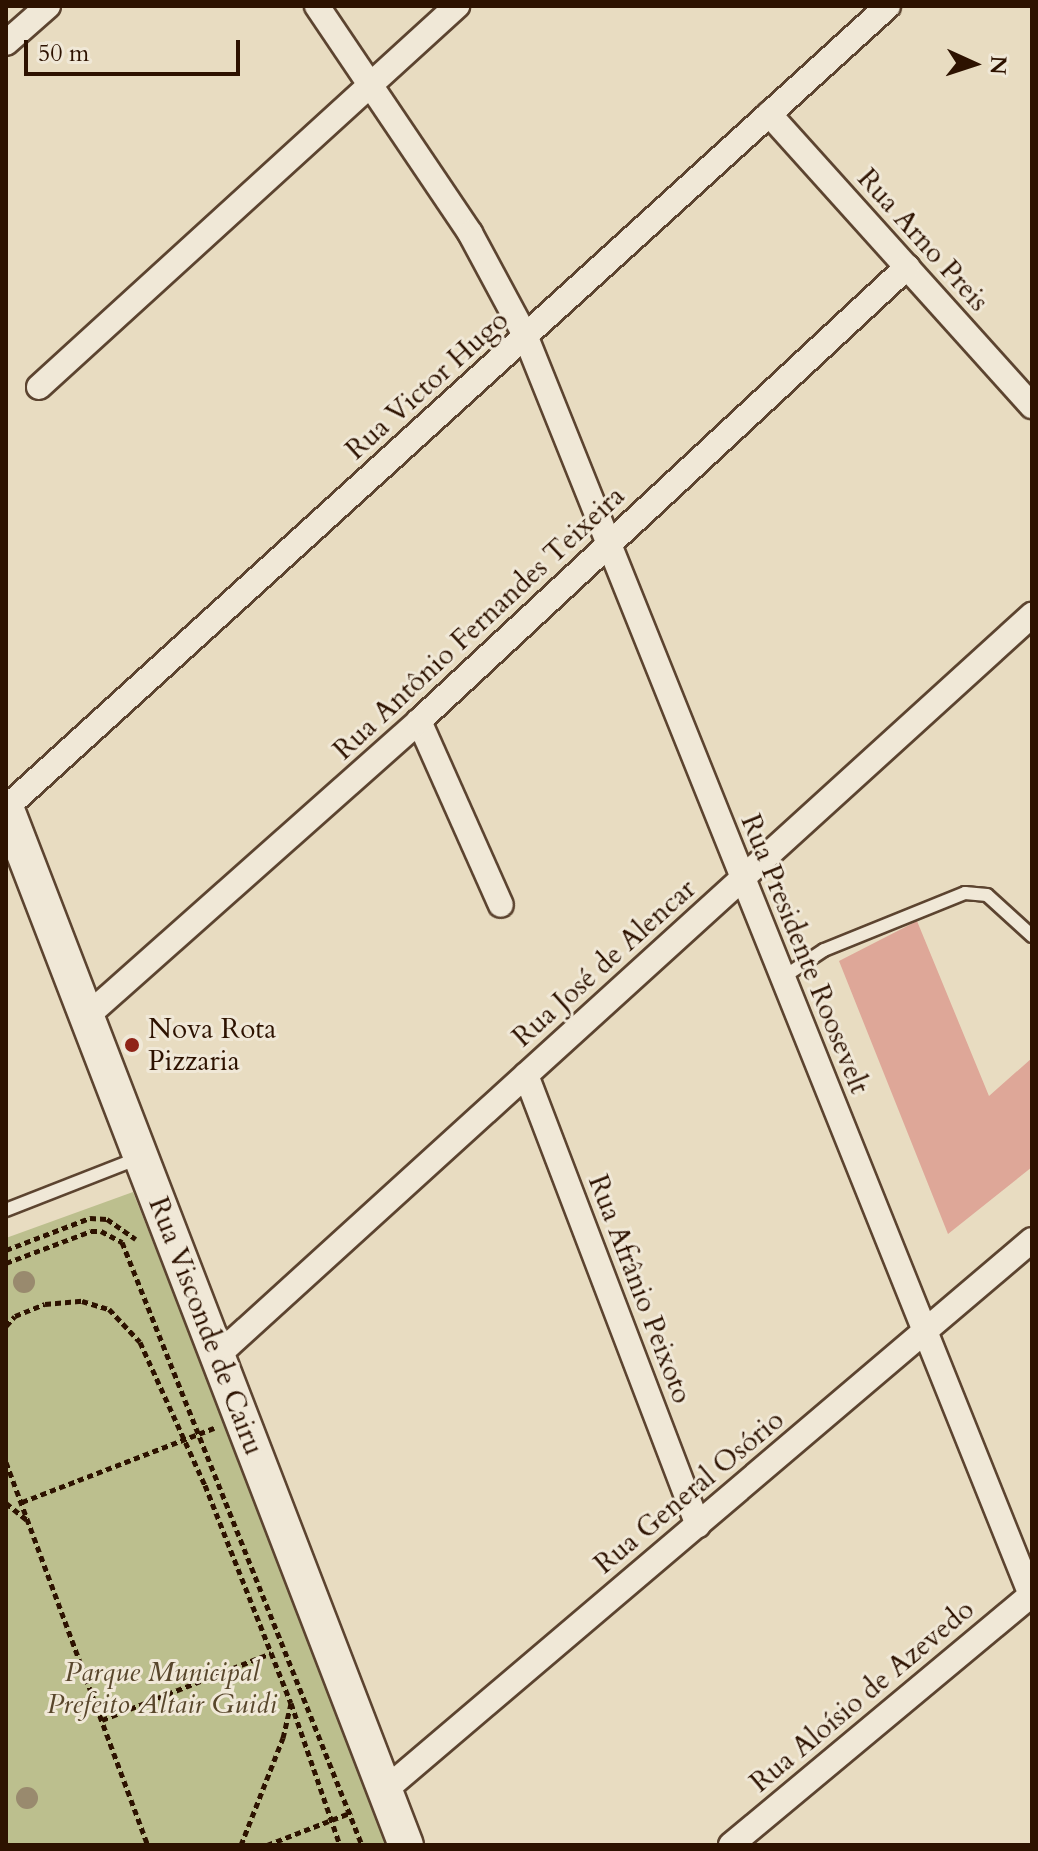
<!DOCTYPE html>
<html>
<head>
<meta charset="utf-8">
<style>
  body { margin:0 }
  #map { position:relative; width:1038px; height:1851px; overflow:hidden; background:#e8dcc1; font-family:Cardo,serif }
  div>[style] { position:absolute }
  .green>* { inset:0; background:#bcbf8e }
  .building>* { inset:0; background:#dea798 }
  .path>* { height:5px; margin-top:-2.5px; transform-origin:0; background:repeating-linear-gradient(90deg,#2d1200 0 6px,transparent 0 10px) }
  .roads { filter:drop-shadow(2px 0 #5c4430) drop-shadow(-2px 0 #5c4430) drop-shadow(0 2px #5c4430) drop-shadow(0 -2px #5c4430) }
  .lane>* { height:12px; margin:-6px; padding:0 6px; transform-origin:6px; border-radius:6px; background:#f0e8d7 }
  .street>* { height:24px; margin:-12px; padding:0 12px; transform-origin:12px; border-radius:12px; background:#f0e8d7 }
  .secondary>* { height:34px; margin:-17px; padding:0 17px; transform-origin:17px; border-radius:17px; background:#f0e8d7 }
  .trees>* { width:22px; height:22px; margin:-11px; border-radius:50%; background:#998a6e }
  .dots>* { width:22px; height:22px; translate:-50% -50%; box-sizing:border-box; border:4px solid #f0e8d7; border-radius:50% }
  span { translate:-50% -50%; white-space:nowrap; text-align:center; line-height:1.15; -webkit-text-stroke:6px #f0e8d7; paint-order:stroke }
  .street-label { font-size:28px; color:#2d1200 }
  .poi-label { font-size:28px; color:#2d1200 }
  .left { translate:0 -50%; text-align:left }
  .park-label { font-size:28px; color:#58462b; font-style:italic }
  .frame { position:absolute; inset:0; border:8px solid #2d1200; pointer-events:none }
  .north { position:absolute; left:934px; top:24px; width:80px; height:80px; -webkit-text-stroke:6px #f0e8d7; paint-order:stroke; rotate:93deg; font-size:22px; font-weight:700; line-height:32px; text-align:center; color:#2d1200 }
  .north::after { content:''; display:block; margin:auto; width:28px; height:36px; background:#2d1200; clip-path:polygon(50% 0,100% 100%,50% 72%,0 100%) }
  .scale { position:absolute; left:24px; top:40px; width:216px; height:36px; box-sizing:border-box; border:4px solid #2d1200; border-top:0; padding-left:10px; font-size:24px; line-height:28px; white-space:nowrap; color:#2d1200; -webkit-text-stroke:6px #f0e8d7; paint-order:stroke }
</style>
</head>
<body>
<div id="map">
  <div class="green">
    <i style="clip-path:polygon(133px 1192px,392px 1845px,6px 1845px,6px 1238px)"></i>
  </div>
  <div class="building">
    <i style="clip-path:polygon(917px 921px,989px 1096px,1032px 1058px,1032px 1167px,948px 1234px,839px 961px)"></i>
  </div>
  <div class="path">
    <i style="left:6px;top:1250px;width:90px;rotate:-20.9deg"></i>
    <i style="left:90px;top:1218px;width:17px;rotate:3deg"></i>
    <i style="left:107px;top:1219px;width:35px;rotate:35deg"></i>
    <i style="left:6px;top:1263px;width:91px;rotate:-20.6deg"></i>
    <i style="left:91px;top:1231px;width:10px"></i>
    <i style="left:101px;top:1231px;width:24px;rotate:28deg"></i>
    <i style="left:122px;top:1242px;width:649px;rotate:68.3deg"></i>
    <i style="left:6px;top:1326px;width:13px;rotate:-48deg"></i>
    <i style="left:15px;top:1316px;width:32px;rotate:-22deg"></i>
    <i style="left:45px;top:1304px;width:37px;rotate:-5deg"></i>
    <i style="left:82px;top:1301px;width:28px;rotate:17deg"></i>
    <i style="left:109px;top:1309px;width:45px;rotate:46.8deg"></i>
    <i style="left:140px;top:1342px;width:157px;rotate:65.6deg"></i>
    <i style="left:205px;top:1485px;width:234px;rotate:68.5deg"></i>
    <i style="left:291px;top:1703px;width:150px;rotate:71deg"></i>
    <i style="left:6px;top:1462px;width:408px;rotate:69.7deg"></i>
    <i style="left:22px;top:1502px;width:206px;rotate:-21.1deg"></i>
    <i style="left:6px;top:1503px;width:27px;rotate:39deg"></i>
    <i style="left:102px;top:1720px;width:182px;rotate:-21.6deg"></i>
    <i style="left:241px;top:1845px;width:115px;rotate:-68.6deg"></i>
    <i style="left:283px;top:1738px;width:36px;rotate:-77deg"></i>
    <i style="left:267px;top:1845px;width:91px;rotate:-21.2deg"></i>
  </div>
  <div class="roads">
    <div class="lane">
      <i style="left:782px;top:978px;width:50px;rotate:-33.7deg"></i>
      <i style="left:824px;top:950px;width:152px;rotate:-22deg"></i>
      <i style="left:965px;top:893px;width:22px;rotate:5deg"></i>
      <i style="left:987px;top:895px;width:61px;rotate:42.3deg"></i>
      <i style="left:6px;top:1210px;width:143px;rotate:-21.4deg"></i>
    </div>
    <div class="street">
      <i style="left:317px;top:6px;width:274px;rotate:56deg"></i>
      <i style="left:470px;top:233px;width:116px;rotate:61.7deg"></i>
      <i style="left:525px;top:335px;width:1358px;rotate:68.12deg"></i>
      <i style="left:6px;top:43px;width:56px;rotate:-41.4deg"></i>
      <i style="left:769px;top:114px;width:393px;rotate:48deg"></i>
      <i style="left:39px;top:387px;width:566px;rotate:-42.35deg"></i>
      <i style="left:419px;top:721px;width:201px;rotate:66deg"></i>
      <i style="left:6px;top:808px;width:1192px;rotate:-42.28deg"></i>
      <i style="left:87px;top:1016px;width:444px;rotate:-41.6deg"></i>
      <i style="left:419px;top:721px;width:667px;rotate:-42.93deg"></i>
      <i style="left:526px;top:1075px;width:482px;rotate:69.1deg"></i>
      <i style="left:217px;top:1356px;width:1102px;rotate:-42.28deg"></i>
      <i style="left:385px;top:1790px;width:849px;rotate:-40.37deg"></i>
      <i style="left:731px;top:1845px;width:392px;rotate:-39.8deg"></i>
    </div>
    <div class="secondary">
      <i style="left:6px;top:807px;width:1112px;rotate:68.93deg"></i>
    </div>
  </div>
  <div class="trees">
    <i style="left:24px;top:1282px"></i>
    <i style="left:27px;top:1798px"></i>
  </div>
  <div class="dots">
    <i style="left:132px;top:1045px;background:#8f2418"></i>
  </div>
  <div class="street-label">
    <span style="left:923px;top:240px;rotate:48deg">Rua Arno Preis</span>
    <span style="left:427px;top:385px;rotate:-42deg">Rua Victor Hugo</span>
    <span style="left:479px;top:623px;rotate:-43deg">Rua Antônio Fernandes Teixeira</span>
    <span style="left:805px;top:954px;rotate:68deg">Rua Presidente Roosevelt</span>
    <span style="left:604px;top:963px;rotate:-42deg">Rua José de Alencar</span>
    <span style="left:640px;top:1289px;rotate:69deg">Rua Afrânio Peixoto</span>
    <span style="left:206px;top:1326px;rotate:69deg">Rua Visconde de Cairu</span>
    <span style="left:689px;top:1492px;rotate:-40deg">Rua General Osório</span>
    <span style="left:862px;top:1696px;rotate:-40deg">Rua Aloísio de Azevedo</span>
  </div>
  <div class="poi-label">
    <span class="left" style="left:148px;top:1045px">Nova Rota<br>Pizzaria</span>
  </div>
  <div class="park-label">
    <span style="left:162px;top:1688px">Parque Municipal<br>Prefeito Altair Guidi</span>
  </div>
  <div class="frame"></div>
  <div class="north">N</div>
  <div class="scale">50 m</div>
</div>
</body>
</html>
